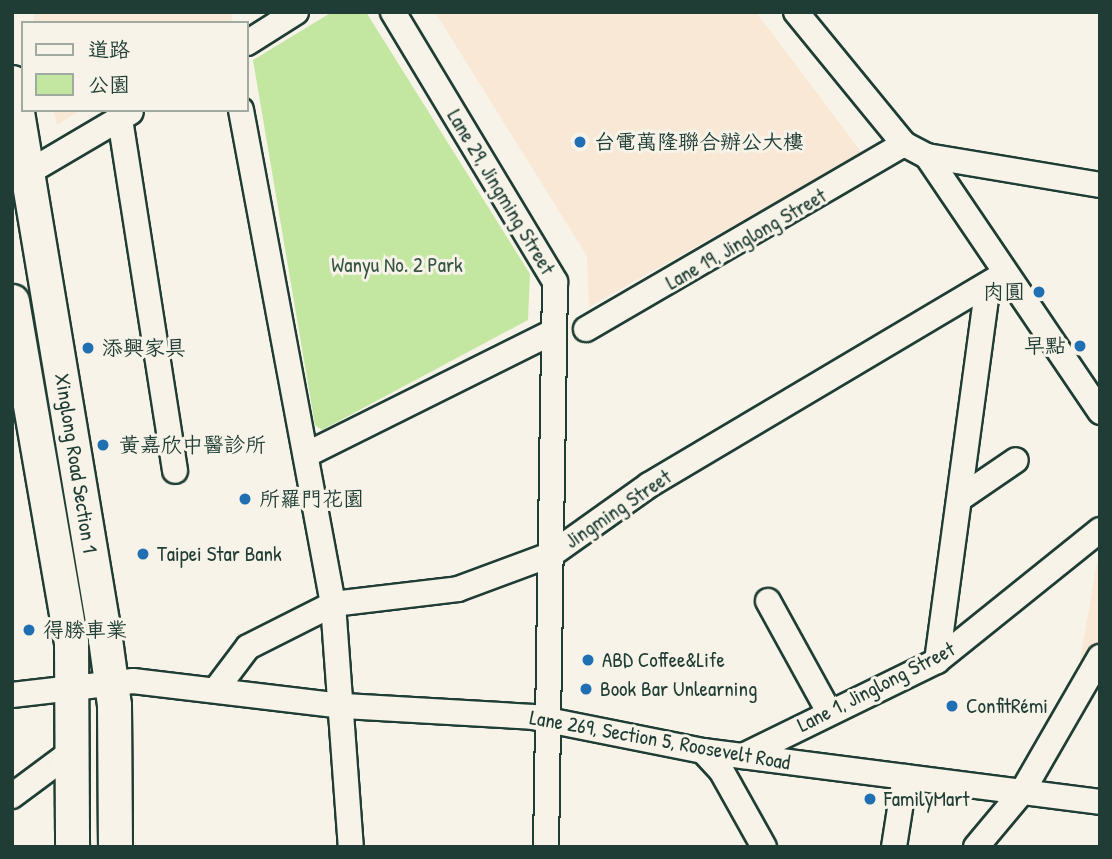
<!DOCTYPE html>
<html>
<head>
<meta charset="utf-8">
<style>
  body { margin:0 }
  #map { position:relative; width:1112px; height:859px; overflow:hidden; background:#f7f3e8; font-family:"Patrick Hand","LXGW WenKai TC",sans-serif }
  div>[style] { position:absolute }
  .built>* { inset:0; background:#f8e8d5; transform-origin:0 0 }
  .green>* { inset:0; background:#c3e7a1 }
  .roads { filter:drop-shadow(2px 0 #1f3d34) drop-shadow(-2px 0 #1f3d34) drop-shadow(0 2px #1f3d34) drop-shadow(0 -2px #1f3d34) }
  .street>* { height:24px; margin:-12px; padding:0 12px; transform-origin:12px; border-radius:12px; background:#f7f3e8 }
  .secondary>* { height:33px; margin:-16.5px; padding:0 16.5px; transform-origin:16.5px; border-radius:16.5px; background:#f7f3e8 }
  .dots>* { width:19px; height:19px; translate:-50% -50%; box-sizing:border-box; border:4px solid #f7f3e8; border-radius:50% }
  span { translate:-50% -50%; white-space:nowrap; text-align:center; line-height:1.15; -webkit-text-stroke:6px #f7f3e8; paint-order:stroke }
  .poi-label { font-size:21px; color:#1f3d34 }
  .left { translate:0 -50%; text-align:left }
  .right { translate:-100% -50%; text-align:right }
  .street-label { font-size:21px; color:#1f3d34 }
  .park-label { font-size:21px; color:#385644 }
  .frame { position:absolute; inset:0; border:14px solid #1f3d34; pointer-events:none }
  .legend { position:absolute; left:21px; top:21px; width:228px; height:91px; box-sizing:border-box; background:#f7f3e8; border:2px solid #a1aaa0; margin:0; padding:9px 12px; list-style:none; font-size:21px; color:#1f3d34 }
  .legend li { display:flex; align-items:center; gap:14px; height:35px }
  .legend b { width:35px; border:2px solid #a1aaa0 }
</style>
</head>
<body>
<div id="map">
  <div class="built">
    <i style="left:34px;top:12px;width:198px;height:11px"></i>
    <i style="clip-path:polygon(435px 12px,756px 12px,862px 153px,589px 307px,587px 256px)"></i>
    <i style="clip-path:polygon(54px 110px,80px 110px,57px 125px)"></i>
    <i style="clip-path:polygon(1100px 545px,1100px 653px,1077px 679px)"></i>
  </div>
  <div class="green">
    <i style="clip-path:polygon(332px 12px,366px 12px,530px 274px,528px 320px,322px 430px,315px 425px,253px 60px)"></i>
  </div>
  <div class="roads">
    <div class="street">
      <i style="left:393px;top:12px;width:315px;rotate:59deg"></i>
      <i style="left:555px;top:282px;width:565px;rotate:90.91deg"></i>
      <i style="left:796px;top:12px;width:171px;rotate:50.7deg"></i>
      <i style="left:904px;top:144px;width:26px;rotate:28deg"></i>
      <i style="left:927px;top:156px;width:175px;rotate:9.5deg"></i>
      <i style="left:247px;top:43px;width:58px;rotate:-32.3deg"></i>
      <i style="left:241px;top:110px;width:502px;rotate:79.45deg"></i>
      <i style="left:333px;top:604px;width:244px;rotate:85.8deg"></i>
      <i style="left:120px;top:119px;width:356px;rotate:81.1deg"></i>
      <i style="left:927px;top:156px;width:309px;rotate:55.9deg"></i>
      <i style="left:29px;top:172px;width:118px;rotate:-30.5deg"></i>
      <i style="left:586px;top:329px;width:368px;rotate:-30.2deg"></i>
      <i style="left:306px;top:455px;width:276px;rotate:-26.5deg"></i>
      <i style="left:962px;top:497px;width:65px;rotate:-34.4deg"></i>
      <i style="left:768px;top:601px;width:127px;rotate:61.2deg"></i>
      <i style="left:937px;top:661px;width:374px;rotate:-82.3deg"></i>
      <i style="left:217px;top:688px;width:51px;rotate:-52.9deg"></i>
      <i style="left:248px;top:647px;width:95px;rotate:-26.8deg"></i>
      <i style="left:333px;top:604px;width:126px;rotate:-6.8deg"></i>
      <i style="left:458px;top:589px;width:100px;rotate:-20.4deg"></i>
      <i style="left:552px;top:554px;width:119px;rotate:-35.4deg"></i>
      <i style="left:649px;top:485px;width:414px;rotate:-30.7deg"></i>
      <i style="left:12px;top:695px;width:122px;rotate:-6.6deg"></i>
      <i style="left:133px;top:681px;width:212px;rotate:6.8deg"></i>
      <i style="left:344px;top:706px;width:189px;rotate:3.3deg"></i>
      <i style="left:533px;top:717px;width:173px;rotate:11.3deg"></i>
      <i style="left:703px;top:751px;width:400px;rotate:7.3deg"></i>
      <i style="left:703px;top:751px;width:26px;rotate:47deg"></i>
      <i style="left:721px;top:770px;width:88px;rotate:60.8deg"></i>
      <i style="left:743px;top:756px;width:216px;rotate:-26.1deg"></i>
      <i style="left:937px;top:661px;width:209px;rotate:-38.8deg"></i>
      <i style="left:12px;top:796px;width:72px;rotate:-36.6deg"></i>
      <i style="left:894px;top:847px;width:71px;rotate:-81.1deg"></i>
      <i style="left:976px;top:847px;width:72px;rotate:-50.1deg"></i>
      <i style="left:1022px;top:792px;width:156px;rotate:-60deg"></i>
    </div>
    <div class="secondary">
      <i style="left:12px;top:82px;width:565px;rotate:80.52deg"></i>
      <i style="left:105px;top:639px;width:67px;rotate:82.2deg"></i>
      <i style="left:114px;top:705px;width:142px;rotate:89.6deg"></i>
      <i style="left:12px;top:301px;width:346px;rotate:80.2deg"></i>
      <i style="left:71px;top:642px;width:205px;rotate:89.7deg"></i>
    </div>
  </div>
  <div class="dots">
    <i style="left:580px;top:142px;background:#1f6fb2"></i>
    <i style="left:1039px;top:292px;background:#1f6fb2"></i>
    <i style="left:1080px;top:346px;background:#1f6fb2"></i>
    <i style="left:88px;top:348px;background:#1f6fb2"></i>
    <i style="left:103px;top:445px;background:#1f6fb2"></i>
    <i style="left:245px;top:499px;background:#1f6fb2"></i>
    <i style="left:143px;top:554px;background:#1f6fb2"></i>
    <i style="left:29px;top:630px;background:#1f6fb2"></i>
    <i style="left:588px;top:660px;background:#1f6fb2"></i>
    <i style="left:586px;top:689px;background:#1f6fb2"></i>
    <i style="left:952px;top:706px;background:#1f6fb2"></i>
    <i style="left:870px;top:799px;background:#1f6fb2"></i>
  </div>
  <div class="poi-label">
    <span class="left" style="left:594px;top:142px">台電萬隆聯合辦公大樓</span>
    <span class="right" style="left:1025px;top:292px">肉圓</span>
    <span class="right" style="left:1066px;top:346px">早點</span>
    <span class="left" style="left:102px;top:348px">添興家具</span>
    <span class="left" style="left:119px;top:445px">黃嘉欣中醫診所</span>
    <span class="left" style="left:259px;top:499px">所羅門花園</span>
    <span class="left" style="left:157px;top:554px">Taipei Star Bank</span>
    <span class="left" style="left:43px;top:630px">得勝車業</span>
    <span class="left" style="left:602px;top:660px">ABD Coffee&amp;Life</span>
    <span class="left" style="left:600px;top:689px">Book Bar Unlearning</span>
    <span class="left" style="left:966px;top:706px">ConfitRémi</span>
    <span class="left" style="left:884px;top:799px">FamilyMart</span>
  </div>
  <div class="street-label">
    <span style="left:501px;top:192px;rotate:59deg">Lane 29, Jingming Street</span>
    <span style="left:746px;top:239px;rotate:-30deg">Lane 19, Jinglong Street</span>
    <span style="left:76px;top:463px;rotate:81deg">Xinglong Road Section 1</span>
    <span style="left:618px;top:509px;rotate:-34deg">Jingming Street</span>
    <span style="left:876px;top:687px;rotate:-27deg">Lane 1, Jinglong Street</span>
    <span style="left:660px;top:740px;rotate:10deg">Lane 269, Section 5, Roosevelt Road</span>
  </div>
  <div class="park-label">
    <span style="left:397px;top:265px">Wanyu No. 2 Park</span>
  </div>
  <div class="frame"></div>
  <ul class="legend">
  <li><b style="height:9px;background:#f7f3e8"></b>道路</li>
  <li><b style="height:19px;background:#c3e7a1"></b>公園</li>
  </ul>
</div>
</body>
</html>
